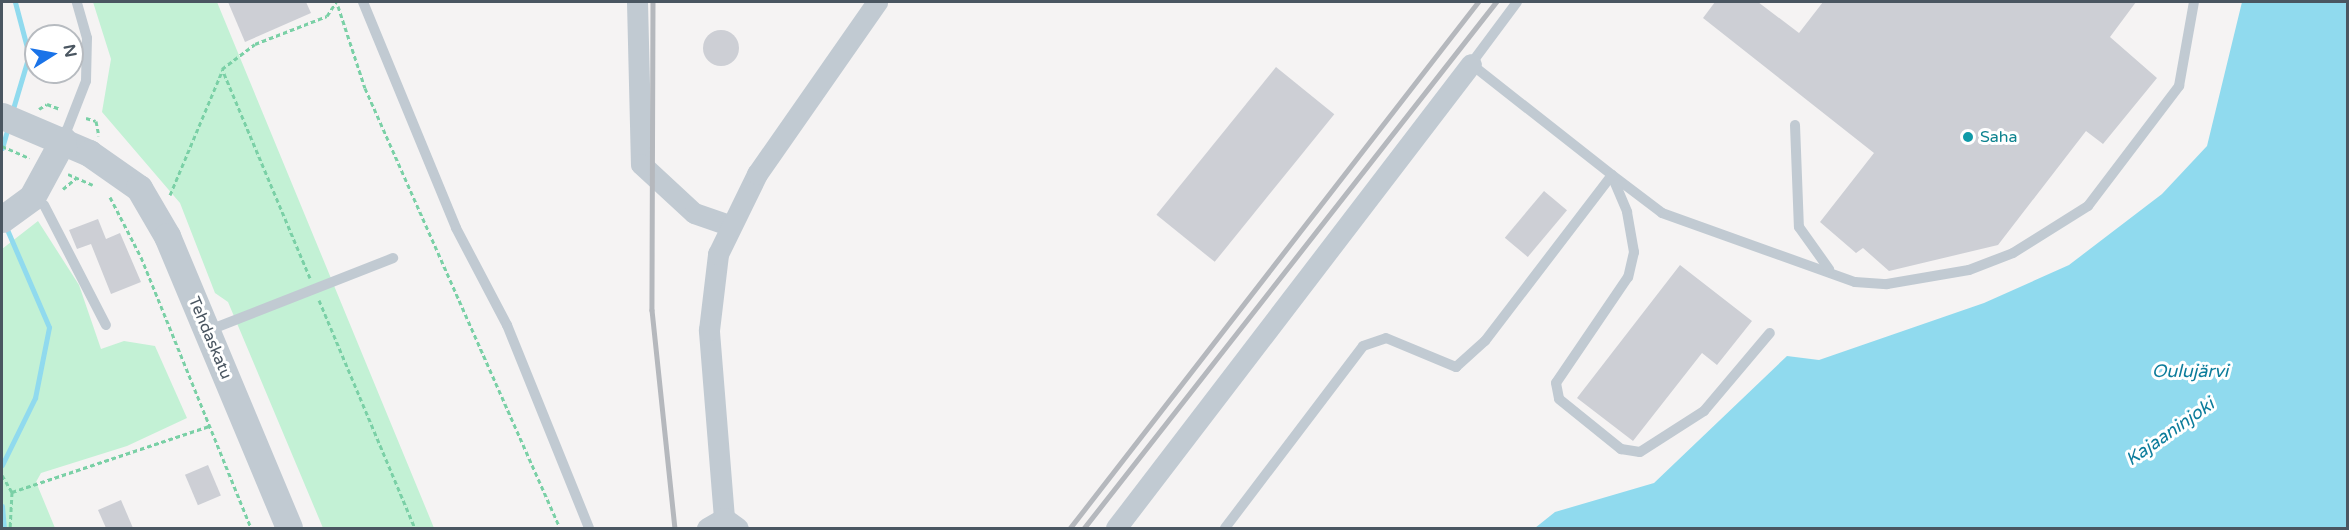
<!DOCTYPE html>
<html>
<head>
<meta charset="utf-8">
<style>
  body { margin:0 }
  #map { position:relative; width:2349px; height:530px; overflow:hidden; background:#f5f3f3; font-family:"Varela Round",sans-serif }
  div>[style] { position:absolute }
  .green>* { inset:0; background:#c3f1d5 }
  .water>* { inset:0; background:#90daee }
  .stream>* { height:5px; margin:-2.5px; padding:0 2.5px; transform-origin:2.5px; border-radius:2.5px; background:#90daee }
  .building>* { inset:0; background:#cdcfd5; transform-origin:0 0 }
  .round { border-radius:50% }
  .path>* { height:3px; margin-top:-1.5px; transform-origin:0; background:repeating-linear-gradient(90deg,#7ad0a6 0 4.5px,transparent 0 7.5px) }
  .service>* { height:10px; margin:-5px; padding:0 5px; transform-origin:5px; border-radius:5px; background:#c1cad2 }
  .minor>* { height:21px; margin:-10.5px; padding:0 10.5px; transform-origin:10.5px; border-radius:10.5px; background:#c1cad2 }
  .tertiary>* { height:27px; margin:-13.5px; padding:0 13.5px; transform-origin:13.5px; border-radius:13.5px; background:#c1cad2 }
  .rail>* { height:4.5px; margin:-2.25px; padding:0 2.25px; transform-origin:2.25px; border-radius:2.25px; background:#b5b8bd }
  .dots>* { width:16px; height:16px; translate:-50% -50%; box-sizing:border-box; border:3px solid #fff; border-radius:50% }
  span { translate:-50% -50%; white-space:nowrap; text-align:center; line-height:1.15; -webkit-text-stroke:6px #fff; paint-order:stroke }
  .culture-label { font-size:16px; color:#0d838f }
  .left { translate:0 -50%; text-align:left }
  .street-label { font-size:16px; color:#4a5661 }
  .water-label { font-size:18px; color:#0c7c9b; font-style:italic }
  .frame { position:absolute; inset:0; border:3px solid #4a5661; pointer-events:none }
  .north { position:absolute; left:24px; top:24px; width:60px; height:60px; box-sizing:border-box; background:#fff; border:2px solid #b7bbc0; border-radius:50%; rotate:79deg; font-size:16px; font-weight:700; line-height:24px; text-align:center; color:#4a5661 }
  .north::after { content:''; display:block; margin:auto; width:21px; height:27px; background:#1a73e8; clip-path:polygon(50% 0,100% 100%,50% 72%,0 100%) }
</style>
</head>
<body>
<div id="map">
  <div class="green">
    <i style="clip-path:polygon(93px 2px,217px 2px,434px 528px,323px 528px,228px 302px,215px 293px,180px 203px,102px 112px,111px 59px)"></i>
    <i style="clip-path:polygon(38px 221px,79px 285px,101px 349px,124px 341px,155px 346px,187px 418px,127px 446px,41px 473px,36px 482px,55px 528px,2px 528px,2px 249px)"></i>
  </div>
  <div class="water">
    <i style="clip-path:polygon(2242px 2px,2347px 2px,2347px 528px,1535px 528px,1555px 512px,1654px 483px,1787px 356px,1819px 360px,1984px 303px,2069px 265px,2162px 194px,2207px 146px)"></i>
  </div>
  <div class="stream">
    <i style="left:12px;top:112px;width:59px;rotate:-73.4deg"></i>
    <i style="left:29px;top:55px;width:55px;rotate:-104.8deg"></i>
    <i style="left:2px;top:148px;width:22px;rotate:-74deg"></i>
    <i style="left:2px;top:465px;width:75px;rotate:-63.8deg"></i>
    <i style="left:35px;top:398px;width:72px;rotate:-78.8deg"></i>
    <i style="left:49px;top:327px;width:111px;rotate:-113.3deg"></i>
    <i style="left:2px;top:506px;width:22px;rotate:85deg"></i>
  </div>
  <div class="building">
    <i style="clip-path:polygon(228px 2px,306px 2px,311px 13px,245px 42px)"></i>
    <i style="clip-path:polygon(1715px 2px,1758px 2px,1799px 33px,1823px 2px,2136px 2px,2110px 37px,2157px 78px,2103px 144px,2086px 131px,1998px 245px,1889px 271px,1863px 248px,1856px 253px,1820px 222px,1874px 153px,1703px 18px)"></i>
    <i class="round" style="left:703px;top:30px;width:36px;height:36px"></i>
    <i style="left:1276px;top:67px;width:75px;height:190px;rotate:39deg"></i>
    <i style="left:1544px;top:191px;width:30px;height:61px;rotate:40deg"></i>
    <i style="clip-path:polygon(98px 219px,106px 239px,120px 233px,141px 282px,111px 294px,91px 244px,77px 249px,69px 230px)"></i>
    <i style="clip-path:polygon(1680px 265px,1752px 321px,1717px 365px,1702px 353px,1633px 441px,1577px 398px)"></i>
    <i style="left:208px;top:465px;width:33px;height:25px;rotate:67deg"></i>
    <i style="clip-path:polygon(121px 500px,133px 528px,106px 528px,98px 510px)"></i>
  </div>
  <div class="path">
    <i style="left:338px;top:6px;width:86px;rotate:71.8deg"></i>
    <i style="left:365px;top:88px;width:481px;rotate:66.1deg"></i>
    <i style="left:39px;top:109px;width:9px;rotate:-32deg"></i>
    <i style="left:47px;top:104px;width:14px;rotate:21deg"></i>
    <i style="left:86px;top:118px;width:10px;rotate:17deg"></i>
    <i style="left:96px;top:121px;width:15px;rotate:79deg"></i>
    <i style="left:2px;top:146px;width:30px;rotate:24deg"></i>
    <i style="left:68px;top:174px;width:27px;rotate:24deg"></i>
    <i style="left:63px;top:189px;width:17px;rotate:-40deg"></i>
    <i style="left:170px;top:195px;width:134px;rotate:-67.2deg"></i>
    <i style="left:110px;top:197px;width:68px;rotate:62.7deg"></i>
    <i style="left:141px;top:257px;width:292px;rotate:67.9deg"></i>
    <i style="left:310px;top:278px;width:227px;rotate:-112.8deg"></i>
    <i style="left:222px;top:69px;width:41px;rotate:-37.1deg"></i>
    <i style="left:255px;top:44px;width:77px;rotate:-21.3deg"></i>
    <i style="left:327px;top:16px;width:17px;rotate:-57deg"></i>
    <i style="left:319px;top:300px;width:247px;rotate:67.2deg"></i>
    <i style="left:2px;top:475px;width:20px;rotate:60deg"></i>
    <i style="left:12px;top:492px;width:36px;rotate:93deg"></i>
    <i style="left:12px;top:492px;width:208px;rotate:-18.5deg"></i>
  </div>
  <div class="service">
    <i style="left:363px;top:2px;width:244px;rotate:67.6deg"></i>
    <i style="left:456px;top:228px;width:110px;rotate:62.3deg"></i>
    <i style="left:507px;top:325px;width:219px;rotate:68deg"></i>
    <i style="left:1517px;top:2px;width:77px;rotate:126.6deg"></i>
    <i style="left:1471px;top:64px;width:179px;rotate:38.2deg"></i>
    <i style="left:1612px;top:175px;width:63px;rotate:37.2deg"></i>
    <i style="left:1662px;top:213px;width:205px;rotate:19.7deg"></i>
    <i style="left:1855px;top:282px;width:32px;rotate:4deg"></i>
    <i style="left:1887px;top:284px;width:83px;rotate:-9.7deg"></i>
    <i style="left:1969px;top:270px;width:47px;rotate:-21.1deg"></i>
    <i style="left:2013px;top:253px;width:89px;rotate:-32.1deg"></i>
    <i style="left:2088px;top:206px;width:151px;rotate:-52.8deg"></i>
    <i style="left:2179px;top:86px;width:85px;rotate:-79.9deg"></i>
    <i style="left:1795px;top:125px;width:102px;rotate:87.8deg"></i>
    <i style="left:1799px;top:227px;width:52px;rotate:54.5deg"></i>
    <i style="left:63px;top:140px;width:63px;rotate:-68.7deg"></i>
    <i style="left:86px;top:81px;width:43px;rotate:-88.7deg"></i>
    <i style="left:87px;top:38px;width:37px;rotate:-106deg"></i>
    <i style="left:1612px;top:176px;width:39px;rotate:67deg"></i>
    <i style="left:1627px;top:212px;width:41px;rotate:80.1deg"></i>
    <i style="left:1634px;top:252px;width:26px;rotate:103deg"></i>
    <i style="left:1628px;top:277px;width:128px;rotate:124.2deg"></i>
    <i style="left:1556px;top:383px;width:16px;rotate:79deg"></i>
    <i style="left:1559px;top:399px;width:80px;rotate:38.9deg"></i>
    <i style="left:1621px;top:449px;width:19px;rotate:9deg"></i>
    <i style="left:1640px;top:452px;width:76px;rotate:-32.6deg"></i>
    <i style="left:1704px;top:411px;width:102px;rotate:-49.8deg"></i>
    <i style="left:44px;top:205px;width:135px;rotate:62.7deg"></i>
    <i style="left:207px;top:331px;width:200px;rotate:-21.4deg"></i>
    <i style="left:1225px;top:528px;width:228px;rotate:-52.8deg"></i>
    <i style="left:1363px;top:346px;width:24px;rotate:-19deg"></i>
    <i style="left:1386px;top:338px;width:76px;rotate:22.5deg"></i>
    <i style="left:1456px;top:367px;width:39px;rotate:-42deg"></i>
    <i style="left:1485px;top:341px;width:209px;rotate:-52.6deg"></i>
  </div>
  <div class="minor">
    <i style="left:637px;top:2px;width:162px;rotate:88.6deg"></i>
    <i style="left:641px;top:164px;width:72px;rotate:42.8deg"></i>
    <i style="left:694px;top:213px;width:39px;rotate:19deg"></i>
    <i style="left:724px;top:518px;width:189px;rotate:-94.6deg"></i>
    <i style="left:709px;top:330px;width:77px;rotate:-83.2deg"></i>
    <i style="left:718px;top:254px;width:89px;rotate:-64deg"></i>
    <i style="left:757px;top:174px;width:210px;rotate:-55.1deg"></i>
    <i style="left:707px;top:528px;width:20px;rotate:-30deg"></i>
    <i style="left:724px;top:518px;width:17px;rotate:36deg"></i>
    <i style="left:1116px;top:528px;width:584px;rotate:-52.58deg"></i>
  </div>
  <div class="tertiary">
    <i style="left:2px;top:116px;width:95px;rotate:23deg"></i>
    <i style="left:89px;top:153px;width:61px;rotate:35deg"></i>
    <i style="left:139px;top:188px;width:56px;rotate:59.7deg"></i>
    <i style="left:167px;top:236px;width:316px;rotate:67.3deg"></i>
    <i style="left:2px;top:219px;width:37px;rotate:-36deg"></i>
    <i style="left:32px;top:197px;width:65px;rotate:-61.5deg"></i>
  </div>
  <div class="rail">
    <i style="left:653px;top:2px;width:308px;rotate:90.2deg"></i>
    <i style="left:652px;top:310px;width:219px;rotate:84deg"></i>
    <i style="left:1070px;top:528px;width:666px;rotate:-52.2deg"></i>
    <i style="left:1084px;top:528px;width:668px;rotate:-51.93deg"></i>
  </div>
  <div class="dots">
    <i style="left:1968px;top:137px;background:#0f9aa8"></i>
  </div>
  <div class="culture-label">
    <span class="left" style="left:1980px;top:137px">Saha</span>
  </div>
  <div class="street-label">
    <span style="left:210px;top:338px;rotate:67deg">Tehdaskatu</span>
  </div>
  <div class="water-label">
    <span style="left:2190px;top:371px">Oulujärvi</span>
    <span style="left:2170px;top:432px;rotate:-35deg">Kajaaninjoki</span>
  </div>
  <div class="frame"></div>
  <div class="north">N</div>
</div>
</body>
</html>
